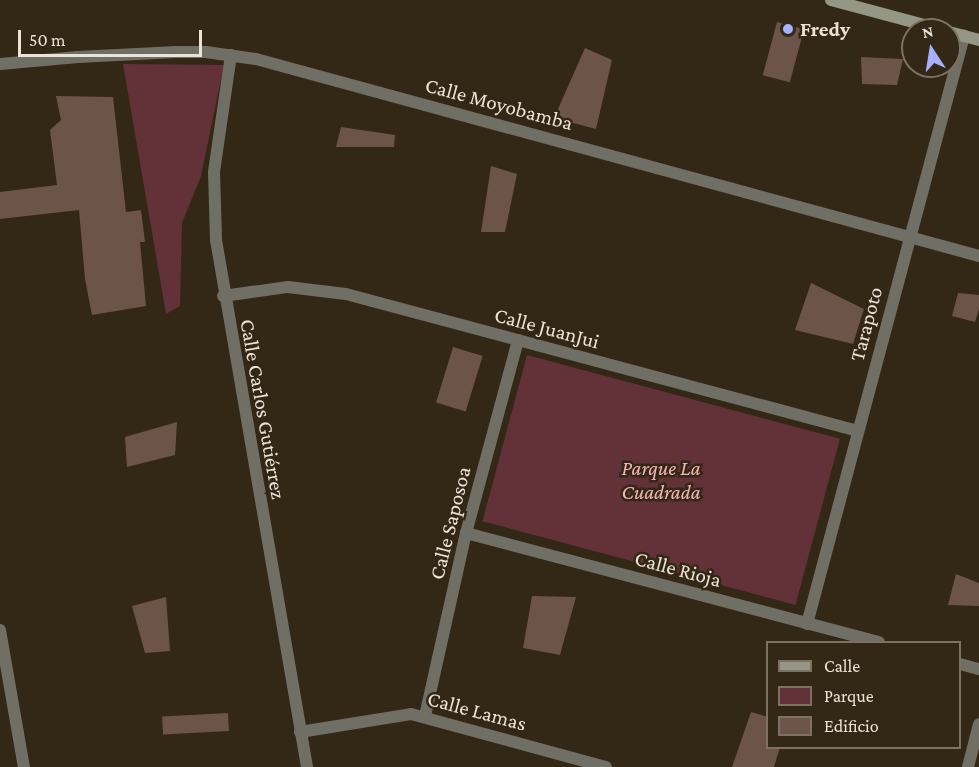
<!DOCTYPE html>
<html>
<head>
<meta charset="utf-8">
<style>
  body { margin:0 }
  #map { position:relative; width:979px; height:767px; overflow:hidden; background:#332715; font-family:"Crimson Pro",serif }
  div>[style] { position:absolute }
  .green>* { inset:0; background:#633238; transform-origin:0 0 }
  .building>* { inset:0; background:#6c5449; transform-origin:0 0 }
  .street>* { height:12px; margin:-6px; padding:0 6px; transform-origin:6px; border-radius:6px; background:#6f6f65 }
  .secondary>* { height:12px; margin:-6px; padding:0 6px; transform-origin:6px; border-radius:6px; background:#959786 }
  .dots>* { width:16px; height:16px; translate:-50% -50%; box-sizing:border-box; border:3px solid #332715; border-radius:50% }
  span { translate:-50% -50%; white-space:nowrap; text-align:center; line-height:1.15; -webkit-text-stroke:5px #332715; paint-order:stroke }
  .poi-label { font-size:21px; color:#eae3d7; font-weight:700 }
  .left { translate:0 -50%; text-align:left }
  .street-label { font-size:21px; color:#eae3d7 }
  .park-label { font-size:21px; color:#f5b3b8; font-style:italic }
  .legend { position:absolute; left:766px; top:641px; width:195px; height:108px; box-sizing:border-box; background:#332715; border:2px solid #7c7263; margin:0; padding:8px 10px; list-style:none; font-size:18px; color:#eae3d7 }
  .legend li { display:flex; align-items:center; gap:12px; height:30px }
  .legend b { width:30px; border:2px solid #7c7263 }
  .north { position:absolute; left:901px; top:18px; width:60px; height:60px; box-sizing:border-box; background:#332715; border:2px solid #7c7263; border-radius:50%; rotate:348deg; font-size:16px; font-weight:700; line-height:24px; text-align:center; color:#eae3d7 }
  .north::after { content:''; display:block; margin:auto; width:21px; height:27px; background:#a5b1fc; clip-path:polygon(50% 0,100% 100%,50% 72%,0 100%) }
  .scale { position:absolute; left:18px; top:30px; width:184px; height:27px; box-sizing:border-box; border:3px solid #eae3d7; border-top:0; padding-left:8px; font-size:18px; line-height:21px; white-space:nowrap; color:#eae3d7; -webkit-text-stroke:4px #332715; paint-order:stroke }
</style>
</head>
<body>
<div id="map">
  <div class="green">
    <i style="clip-path:polygon(123px 64px,224px 65px,201px 176px,182px 223px,180px 306px,166px 314px)"></i>
    <i style="left:527px;top:355px;width:324px;height:172px;rotate:15deg"></i>
  </div>
  <div class="building">
    <i style="left:777px;top:22px;width:28px;height:55px;rotate:15deg"></i>
    <i style="clip-path:polygon(585px 48px,612px 60px,596px 129px,554px 118px)"></i>
    <i style="clip-path:polygon(861px 57px,903px 59px,897px 85px,862px 84px)"></i>
    <i style="clip-path:polygon(56px 96px,113px 97px,126px 212px,141px 210px,145px 242px,140px 242px,146px 306px,92px 315px,85px 279px,79px 210px,0 219px,0 192px,57px 185px,50px 130px,61px 120px)"></i>
    <i style="clip-path:polygon(341px 127px,395px 135px,394px 147px,336px 147px)"></i>
    <i style="clip-path:polygon(491px 166px,517px 174px,505px 232px,481px 232px)"></i>
    <i style="clip-path:polygon(811px 283px,864px 309px,853px 344px,795px 330px)"></i>
    <i style="clip-path:polygon(958px 293px,979px 295px,979px 309px,975px 322px,952px 316px)"></i>
    <i style="left:453px;top:347px;width:31px;height:58px;rotate:17deg"></i>
    <i style="clip-path:polygon(177px 422px,175px 455px,127px 467px,125px 437px)"></i>
    <i style="clip-path:polygon(956px 574px,979px 583px,979px 606px,948px 605px)"></i>
    <i style="clip-path:polygon(532px 596px,576px 597px,560px 655px,523px 648px)"></i>
    <i style="clip-path:polygon(166px 597px,170px 651px,145px 653px,132px 606px)"></i>
    <i style="clip-path:polygon(751px 712px,768px 717px,768px 747px,780px 747px,774px 767px,732px 767px)"></i>
    <i style="left:228px;top:713px;width:18px;height:66px;rotate:87deg"></i>
  </div>
  <div class="street">
    <i style="left:231px;top:55px;width:118px;rotate:98.3deg"></i>
    <i style="left:214px;top:172px;width:68px;rotate:88.3deg"></i>
    <i style="left:216px;top:240px;width:535px;rotate:80.2deg"></i>
    <i style="left:0;top:64px;width:78px;rotate:-5.1deg"></i>
    <i style="left:78px;top:57px;width:98px;rotate:-2.9deg"></i>
    <i style="left:176px;top:52px;width:30px"></i>
    <i style="left:206px;top:52px;width:50px;rotate:8deg"></i>
    <i style="left:256px;top:59px;width:749px;rotate:15.24deg"></i>
    <i style="left:223px;top:296px;width:66px;rotate:-7.9deg"></i>
    <i style="left:288px;top:287px;width:58px;rotate:6.9deg"></i>
    <i style="left:346px;top:294px;width:530px;rotate:14.98deg"></i>
    <i style="left:466px;top:533px;width:427px;rotate:14.8deg"></i>
    <i style="left:807px;top:624px;width:609px;rotate:-75.05deg"></i>
    <i style="left:0;top:630px;width:139px;rotate:80.1deg"></i>
    <i style="left:960px;top:664px;width:20px;rotate:15deg"></i>
    <i style="left:425px;top:716px;width:188px;rotate:-77.4deg"></i>
    <i style="left:466px;top:533px;width:200px;rotate:-74.9deg"></i>
    <i style="left:300px;top:732px;width:112px;rotate:-9.2deg"></i>
    <i style="left:411px;top:714px;width:202px;rotate:15.2deg"></i>
    <i style="left:968px;top:767px;width:44px;rotate:-75.7deg"></i>
  </div>
  <div class="secondary">
    <i style="left:831px;top:0;width:116px;rotate:15deg"></i>
    <i style="left:949px;top:32px;width:31px;rotate:15deg"></i>
  </div>
  <div class="dots">
    <i style="left:788px;top:29px;background:#a5b1fc"></i>
  </div>
  <div class="poi-label">
    <span class="left" style="left:800px;top:29px">Fredy</span>
  </div>
  <div class="street-label">
    <span style="left:499px;top:104px;rotate:15deg">Calle Moyobamba</span>
    <span style="left:866px;top:324px;rotate:-75deg">Tarapoto</span>
    <span style="left:547px;top:328px;rotate:15deg">Calle JuanJui</span>
    <span style="left:263px;top:409px;rotate:80deg">Calle Carlos Gutiérrez</span>
    <span style="left:450px;top:523px;rotate:-76deg">Calle Saposoa</span>
    <span style="left:678px;top:569px;rotate:15deg">Calle Rioja</span>
    <span style="left:477px;top:711px;rotate:15deg">Calle Lamas</span>
  </div>
  <div class="park-label">
    <span style="left:661px;top:480px">Parque La<br>Cuadrada</span>
  </div>
  <ul class="legend">
  <li><b style="height:8px;background:#959786"></b>Calle</li>
  <li><b style="height:16px;background:#633238"></b>Parque</li>
  <li><b style="height:16px;background:#6c5449"></b>Edificio</li>
  </ul>
  <div class="north">N</div>
  <div class="scale">50 m</div>
</div>
</body>
</html>
